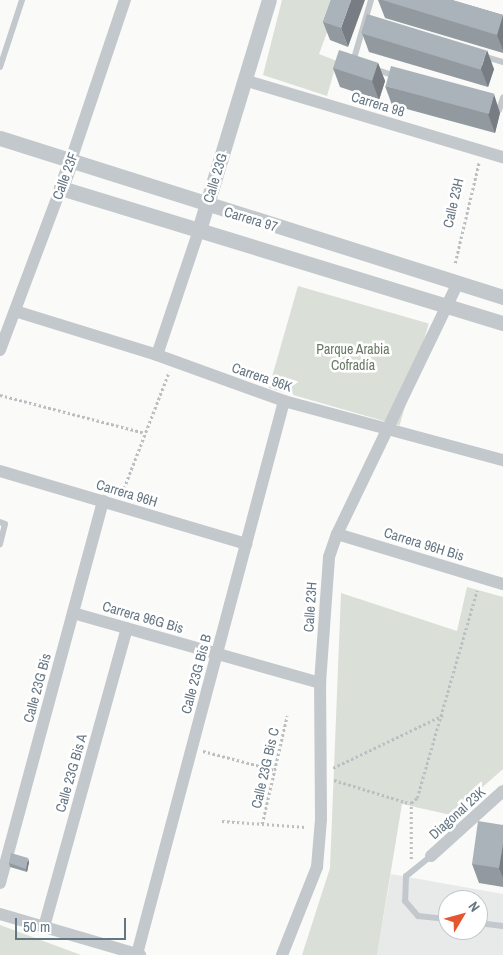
<!DOCTYPE html>
<html>
<head>
<meta charset="utf-8">
<style>
  body { margin:0 }
  #map { position:relative; width:503px; height:955px; overflow:hidden; background:#fafaf8; font-family:"Archivo Narrow",sans-serif }
  div>[style] { position:absolute }
  .built>* { inset:0; background:#e8e9e9 }
  .green>* { inset:0; background:#dadfd7; transform-origin:0 0 }
  .path>* { height:2.5px; margin-top:-1.25px; transform-origin:0; background:repeating-linear-gradient(90deg,#bbbfc2 0 2.5px,transparent 0 5px) }
  .service>* { height:6px; margin:-3px; padding:0 3px; transform-origin:3px; border-radius:3px; background:#c3c8cc }
  .minor>* { height:12px; margin:-6px; padding:0 6px; transform-origin:6px; border-radius:6px; background:#c3c8cc }
  .tertiary>* { height:15px; margin:-7.5px; padding:0 7.5px; transform-origin:7.5px; border-radius:7.5px; background:#c3c8cc }
  .wall>* { inset:0; background:#929a9f }
  .shaded-wall>* { inset:0; background:#777d82 }
  .building>* { inset:0; background:#aab3b9; transform-origin:0 0 }
  span { translate:-50% -50%; white-space:nowrap; text-align:center; line-height:1.15; -webkit-text-stroke:5px #fff; paint-order:stroke }
  .street-label { font-size:14px; color:#657683 }
  .park-label { font-size:14px; color:#687a64 }
  .north { position:absolute; left:438px; top:890px; width:50px; height:50px; box-sizing:border-box; background:#fff; border:1px solid #c1c8cd; border-radius:50%; rotate:53deg; font-size:14px; font-weight:700; line-height:20px; text-align:center; color:#657683 }
  .north::after { content:''; display:block; margin:auto; width:18px; height:22px; background:#e4572e; clip-path:polygon(50% 0,100% 100%,50% 72%,0 100%) }
  .scale { position:absolute; left:15px; top:918px; width:111px; height:22px; box-sizing:border-box; border:2px solid #657683; border-top:0; padding-left:6px; font-size:15px; line-height:18px; white-space:nowrap; color:#657683; -webkit-text-stroke:4px #fff; paint-order:stroke }
</style>
</head>
<body>
<div id="map">
  <div class="built">
    <i style="clip-path:polygon(evenodd,391px 874px,503px 894px,503px 955px,377px 955px,391px 874px,448px 900px,478px 900px,478px 930px,448px 930px,448px 900px)"></i>
  </div>
  <div class="green">
    <i style="clip-path:polygon(282px 0,339px 0,319px 54px,337px 61px,327px 96px,263px 75px)"></i>
    <i style="left:298px;top:286px;width:136px;height:106px;rotate:16deg"></i>
    <i style="clip-path:polygon(467px 587px,503px 597px,503px 769px,451px 815px,402px 804px,377px 955px,302px 955px,330px 868px,341px 593px,457px 631px)"></i>
    <i style="clip-path:polygon(0 925px,81px 955px,0 955px)"></i>
  </div>
  <div class="path">
    <i style="left:455px;top:263px;width:104px;rotate:-76.6deg"></i>
    <i style="left:0;top:395px;width:150px;rotate:14.7deg"></i>
    <i style="left:122px;top:493px;width:130px;rotate:-68.8deg"></i>
    <i style="left:203px;top:751px;width:74px;rotate:14.8deg"></i>
    <i style="left:333px;top:768px;width:122px;rotate:-25.7deg"></i>
    <i style="left:334px;top:780px;width:74px;rotate:17.2deg"></i>
    <i style="left:405px;top:802px;width:6px;rotate:9deg"></i>
    <i style="left:411px;top:803px;width:8px;rotate:-40deg"></i>
    <i style="left:417px;top:798px;width:216px;rotate:-73.9deg"></i>
    <i style="left:222px;top:821px;width:84px;rotate:4.1deg"></i>
    <i style="left:262px;top:824px;width:111px;rotate:-77deg"></i>
    <i style="left:411px;top:859px;width:56px;rotate:-90deg"></i>
  </div>
  <div class="service">
    <i style="left:483px;top:56px;width:21px;rotate:17deg"></i>
    <i style="left:353px;top:62px;width:65px;rotate:-73.8deg"></i>
    <i style="left:0;top:67px;width:71px;rotate:-71.8deg"></i>
    <i style="left:374px;top:69px;width:23px;rotate:18deg"></i>
    <i style="left:493px;top:108px;width:6px;rotate:18deg"></i>
    <i style="left:499px;top:110px;width:13px;rotate:-72deg"></i>
    <i style="left:0;top:522px;width:5px;rotate:22deg"></i>
    <i style="left:5px;top:524px;width:21px;rotate:104deg"></i>
    <i style="left:431px;top:856px;width:32px;rotate:141deg"></i>
    <i style="left:406px;top:876px;width:25px;rotate:92deg"></i>
    <i style="left:405px;top:901px;width:20px;rotate:49deg"></i>
    <i style="left:418px;top:916px;width:30px;rotate:6deg"></i>
    <i style="left:478px;top:923px;width:25px;rotate:7deg"></i>
  </div>
  <div class="minor">
    <i style="left:244px;top:80px;width:270px;rotate:16.6deg"></i>
    <i style="left:71px;top:160px;width:169px;rotate:-71.4deg"></i>
    <i style="left:15px;top:311px;width:149px;rotate:17.2deg"></i>
    <i style="left:157px;top:355px;width:135px;rotate:19.9deg"></i>
    <i style="left:284px;top:401px;width:227px;rotate:15.1deg"></i>
    <i style="left:0;top:350px;width:173px;rotate:-69.4deg"></i>
    <i style="left:157px;top:355px;width:132px;rotate:-71.4deg"></i>
    <i style="left:0;top:471px;width:257px;rotate:16.5deg"></i>
    <i style="left:337px;top:534px;width:173px;rotate:16.8deg"></i>
    <i style="left:73px;top:613px;width:257px;rotate:15.8deg"></i>
    <i style="left:431px;top:856px;width:97px;rotate:-42.1deg"></i>
    <i style="left:0;top:883px;width:396px;rotate:-74.9deg"></i>
    <i style="left:0;top:914px;width:146px;rotate:16.3deg"></i>
    <i style="left:44px;top:927px;width:310px;rotate:-74.5deg"></i>
    <i style="left:137px;top:954px;width:572px;rotate:-75.11deg"></i>
    <i style="left:282px;top:955px;width:95px;rotate:-68.3deg"></i>
    <i style="left:317px;top:867px;width:48px;rotate:-85.2deg"></i>
    <i style="left:321px;top:819px;width:136px;rotate:-90.4deg"></i>
    <i style="left:320px;top:683px;width:126px;rotate:-85.9deg"></i>
    <i style="left:329px;top:557px;width:24px;rotate:-71deg"></i>
    <i style="left:337px;top:534px;width:279px;rotate:-64.3deg"></i>
  </div>
  <div class="tertiary">
    <i style="left:0;top:138px;width:528px;rotate:17.54deg"></i>
    <i style="left:71px;top:160px;width:30px;rotate:110deg"></i>
    <i style="left:61px;top:188px;width:462px;rotate:17deg"></i>
    <i style="left:199px;top:230px;width:240px;rotate:-73.1deg"></i>
  </div>
  <div class="wall">
    <i style="clip-path:polygon(331px 0,348px 47px,330px 40px,323px 22px)"></i>
    <i style="clip-path:polygon(378px 0,452px 0,503px 15px,503px 53px,385px 18px)"></i>
    <i style="clip-path:polygon(362px 33px,494px 69px,488px 87px,369px 52px)"></i>
    <i style="clip-path:polygon(378px 63px,385px 81px,379px 100px,340px 87px,333px 68px)"></i>
    <i style="clip-path:polygon(385px 86px,500px 113px,495px 133px,392px 105px)"></i>
    <i style="clip-path:polygon(503px 825px,503px 887px,479px 883px,472px 864px)"></i>
    <i style="clip-path:polygon(29px 862px,27px 872px,10px 867px,9px 863px)"></i>
  </div>
  <div class="shaded-wall">
    <i style="clip-path:polygon(351px 0,365px 0,348px 47px,341px 28px)"></i>
    <i style="clip-path:polygon(503px 15px,503px 50px,497px 35px)"></i>
    <i style="clip-path:polygon(487px 50px,494px 69px,488px 87px,481px 69px)"></i>
    <i style="clip-path:polygon(378px 63px,385px 81px,379px 100px,372px 81px)"></i>
    <i style="clip-path:polygon(494px 94px,500px 113px,495px 133px,488px 114px)"></i>
    <i style="clip-path:polygon(503px 844px,503px 878px,499px 868px)"></i>
    <i style="clip-path:polygon(28px 858px,29px 862px,27px 872px,26px 869px)"></i>
  </div>
  <div class="building">
    <i style="clip-path:polygon(331px 0,351px 0,341px 28px,323px 22px)"></i>
    <i style="clip-path:polygon(382px 0,452px 0,503px 15px,497px 35px)"></i>
    <i style="left:367px;top:14px;width:125px;height:20px;rotate:17deg"></i>
    <i style="left:339px;top:50px;width:41px;height:19px;rotate:18deg"></i>
    <i style="left:391px;top:66px;width:107px;height:21px;rotate:15deg"></i>
    <i style="clip-path:polygon(478px 821px,503px 825px,503px 844px,499px 868px,472px 864px)"></i>
    <i style="clip-path:polygon(11px 853px,28px 858px,26px 869px,9px 863px)"></i>
  </div>
  <div class="street-label">
    <span style="left:378px;top:104px;rotate:17deg">Carrera 98</span>
    <span style="left:65px;top:176px;rotate:-70deg">Calle 23F</span>
    <span style="left:215px;top:178px;rotate:-73deg">Calle 23G</span>
    <span style="left:453px;top:203px;rotate:-77deg">Calle 23H</span>
    <span style="left:251px;top:219px;rotate:17deg">Carrera 97</span>
    <span style="left:262px;top:377px;rotate:19deg">Carrera 96K</span>
    <span style="left:127px;top:493px;rotate:17deg">Carrera 96H</span>
    <span style="left:424px;top:544px;rotate:17deg">Carrera 96H Bis</span>
    <span style="left:310px;top:607px;rotate:-86deg">Calle 23H</span>
    <span style="left:143px;top:617px;rotate:16deg">Carrera 96G Bis</span>
    <span style="left:196px;top:674px;rotate:-75deg">Calle 23G Bis B</span>
    <span style="left:37px;top:688px;rotate:-75deg">Calle 23G Bis</span>
    <span style="left:265px;top:768px;rotate:-77deg">Calle 23G Bis C</span>
    <span style="left:71px;top:773px;rotate:-74deg">Calle 23G Bis A</span>
    <span style="left:457px;top:813px;rotate:-42deg">Diagonal 23K</span>
  </div>
  <div class="park-label">
    <span style="left:353px;top:357px">Parque Arabia<br>Cofradía</span>
  </div>
  <div class="north">N</div>
  <div class="scale">50 m</div>
</div>
</body>
</html>
